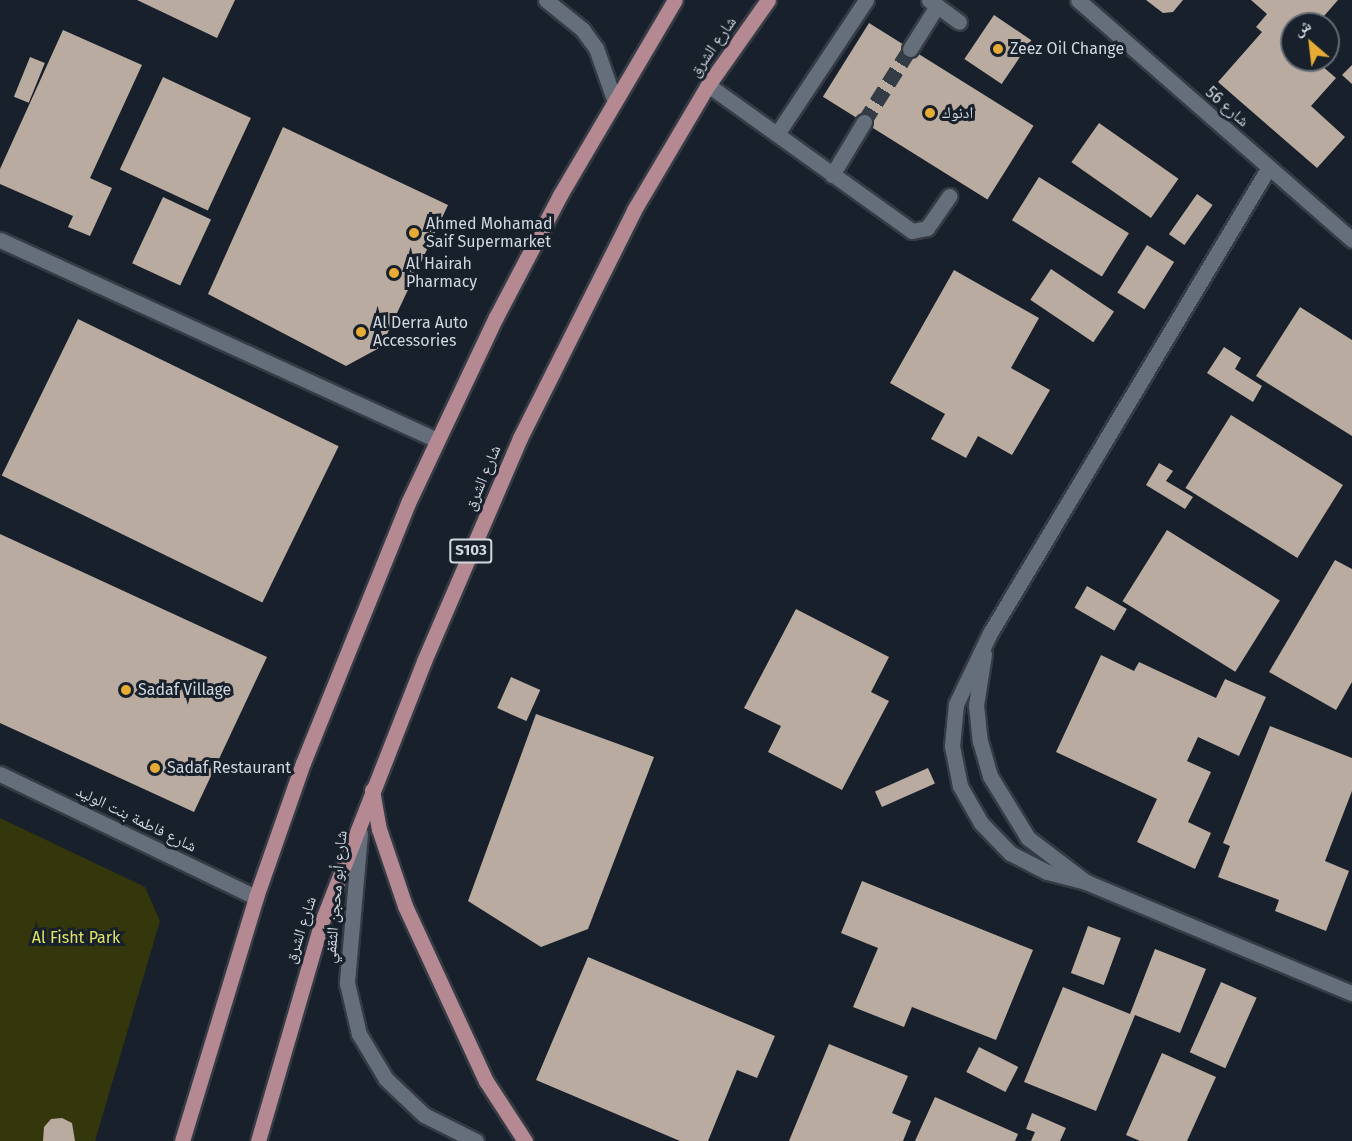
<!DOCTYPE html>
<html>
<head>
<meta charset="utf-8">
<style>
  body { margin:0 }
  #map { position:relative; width:1352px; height:1141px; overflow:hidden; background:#18212b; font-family:"Fira Sans","Noto Naskh Arabic",sans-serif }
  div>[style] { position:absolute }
  .green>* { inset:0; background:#34360b }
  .building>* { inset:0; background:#baaba0; transform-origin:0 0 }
  .minor-tunnel>* { height:15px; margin-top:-7.5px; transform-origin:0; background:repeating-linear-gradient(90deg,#343c46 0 15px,transparent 0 23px) }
  .roads { filter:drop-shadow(2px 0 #353b44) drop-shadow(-2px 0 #353b44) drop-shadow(0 2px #353b44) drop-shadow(0 -2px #353b44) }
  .minor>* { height:15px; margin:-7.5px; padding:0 7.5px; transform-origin:7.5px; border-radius:7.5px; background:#656f7b }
  .major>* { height:15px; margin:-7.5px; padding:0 7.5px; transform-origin:7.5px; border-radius:7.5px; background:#b48992 }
  .dots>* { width:16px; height:16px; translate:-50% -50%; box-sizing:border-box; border:3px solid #18212b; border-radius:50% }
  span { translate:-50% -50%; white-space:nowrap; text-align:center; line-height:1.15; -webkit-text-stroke:6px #18212b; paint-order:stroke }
  .shield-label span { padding:2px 4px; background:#18212b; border:2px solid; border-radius:4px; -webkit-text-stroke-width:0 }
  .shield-label { font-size:15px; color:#d2d7df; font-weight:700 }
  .street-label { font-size:16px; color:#d2d7df }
  .poi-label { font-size:16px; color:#d2d7df }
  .left { translate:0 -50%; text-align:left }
  .park-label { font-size:16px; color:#dee664 }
  .north { position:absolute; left:1280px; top:12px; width:60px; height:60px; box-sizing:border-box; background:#18212b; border:2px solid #626a73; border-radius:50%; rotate:332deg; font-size:16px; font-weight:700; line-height:24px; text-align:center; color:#d2d7df }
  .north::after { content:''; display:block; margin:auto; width:21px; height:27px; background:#e7ac36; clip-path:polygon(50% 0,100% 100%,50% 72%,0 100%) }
</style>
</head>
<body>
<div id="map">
  <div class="green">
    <i style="clip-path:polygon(0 818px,145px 887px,160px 921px,95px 1141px,0 1141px)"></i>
  </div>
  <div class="building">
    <i style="clip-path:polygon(137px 0,235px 0,217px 38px)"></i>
    <i style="clip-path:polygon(1146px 0,1183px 0,1173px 12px,1163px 13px)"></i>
    <i style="clip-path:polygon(1251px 0,1338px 0,1317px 24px,1292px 24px,1292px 60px,1315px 60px,1336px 78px,1311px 106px,1345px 137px,1317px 168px,1218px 82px,1262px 32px,1256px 27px,1267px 14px)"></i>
    <i style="left:994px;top:15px;width:45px;height:53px;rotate:34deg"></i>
    <i style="left:869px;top:23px;width:194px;height:87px;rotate:32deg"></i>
    <i style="clip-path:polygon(63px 30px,142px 65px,90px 178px,112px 188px,90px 236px,68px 227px,73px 216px,0 184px,0 169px)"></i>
    <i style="left:30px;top:57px;width:16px;height:43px;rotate:22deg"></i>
    <i style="clip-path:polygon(1352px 65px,1352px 84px,1342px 75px)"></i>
    <i style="left:163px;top:77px;width:97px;height:102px;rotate:25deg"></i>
    <i style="left:1099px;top:123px;width:97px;height:48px;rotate:35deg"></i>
    <i style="clip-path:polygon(283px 127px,448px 205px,381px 347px,346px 366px,208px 294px)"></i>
    <i style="left:1039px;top:177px;width:106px;height:51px;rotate:32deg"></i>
    <i style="left:1197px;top:194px;width:19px;height:49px;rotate:35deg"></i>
    <i style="left:163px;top:197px;width:53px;height:73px;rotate:25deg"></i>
    <i style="left:1147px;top:245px;width:32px;height:56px;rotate:32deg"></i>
    <i style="left:1051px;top:269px;width:76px;height:37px;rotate:34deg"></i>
    <i style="clip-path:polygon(954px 270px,1039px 318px,1011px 368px,1050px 390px,1012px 455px,978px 436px,966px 458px,931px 439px,945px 414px,890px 383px)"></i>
    <i style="clip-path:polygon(1300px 307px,1352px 340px,1352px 436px,1256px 376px)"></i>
    <i style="left:78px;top:319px;width:290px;height:174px;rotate:26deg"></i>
    <i style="clip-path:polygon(1224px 347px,1241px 358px,1235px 369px,1262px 386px,1253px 402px,1207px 373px)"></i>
    <i style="left:1231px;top:415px;width:132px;height:86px;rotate:32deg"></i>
    <i style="clip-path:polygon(1159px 463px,1173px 471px,1166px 481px,1193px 497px,1185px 509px,1146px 485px)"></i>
    <i style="left:1167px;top:530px;width:133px;height:84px;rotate:32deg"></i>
    <i style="clip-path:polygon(0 534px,267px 657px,194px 812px,0 723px)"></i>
    <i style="clip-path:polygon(1335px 560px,1352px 569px,1352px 682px,1336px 710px,1269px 672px)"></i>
    <i style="left:1087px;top:586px;width:46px;height:25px;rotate:30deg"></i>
    <i style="clip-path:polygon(796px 609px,889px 657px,871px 692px,889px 701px,842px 790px,768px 752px,781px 726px,744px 708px)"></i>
    <i style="clip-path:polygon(1101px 655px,1134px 671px,1139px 662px,1216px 698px,1225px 679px,1266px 697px,1239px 756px,1198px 737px,1187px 761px,1211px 772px,1188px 822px,1211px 833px,1195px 869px,1137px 842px,1157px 799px,1056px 752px)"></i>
    <i style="left:511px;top:677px;width:32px;height:34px;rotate:24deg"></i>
    <i style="clip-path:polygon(536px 714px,654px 757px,588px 929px,541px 947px,468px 901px)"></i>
    <i style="clip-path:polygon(1270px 726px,1352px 758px,1352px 791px,1325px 861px,1349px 871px,1326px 931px,1275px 911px,1279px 900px,1218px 877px,1230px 846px,1223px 843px)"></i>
    <i style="left:928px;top:768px;width:17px;height:58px;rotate:66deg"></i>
    <i style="clip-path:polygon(862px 881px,1033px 950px,996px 1040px,912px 1007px,904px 1027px,853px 1007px,878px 948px,841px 933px)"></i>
    <i style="left:1088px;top:926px;width:35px;height:50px;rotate:20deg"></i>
    <i style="clip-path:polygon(1155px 949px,1206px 969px,1180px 1033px,1135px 1015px,1096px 1111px,1024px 1082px,1063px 987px,1130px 1014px)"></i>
    <i style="clip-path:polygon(588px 957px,775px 1036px,757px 1078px,737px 1070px,708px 1141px,680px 1141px,536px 1080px)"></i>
    <i style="left:1221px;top:982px;width:39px;height:77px;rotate:24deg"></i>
    <i style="clip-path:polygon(829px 1044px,908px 1076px,892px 1113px,911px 1121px,903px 1141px,789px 1141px)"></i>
    <i style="left:979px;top:1047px;width:44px;height:28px;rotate:27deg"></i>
    <i style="clip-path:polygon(1162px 1053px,1216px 1077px,1187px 1141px,1140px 1141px,1126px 1135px)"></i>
    <i style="clip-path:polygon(935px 1097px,1018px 1134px,1015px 1141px,915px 1141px)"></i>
    <i style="clip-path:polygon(1032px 1113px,1066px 1128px,1060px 1141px,1031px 1141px,1035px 1132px,1026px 1129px)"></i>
    <i style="clip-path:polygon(62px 1118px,72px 1123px,75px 1141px,43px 1141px,44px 1127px,51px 1119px)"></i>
  </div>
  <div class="minor-tunnel">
    <i style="left:864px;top:122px;width:86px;rotate:-57.8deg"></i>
  </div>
  <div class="roads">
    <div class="minor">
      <i style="left:546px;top:0;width:46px;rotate:38.9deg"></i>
      <i style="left:582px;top:29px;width:24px;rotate:54deg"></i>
      <i style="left:596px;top:48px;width:54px;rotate:70.6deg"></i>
      <i style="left:929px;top:0;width:37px;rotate:36deg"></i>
      <i style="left:1078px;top:0;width:364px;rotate:41.2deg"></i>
      <i style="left:910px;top:49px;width:51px;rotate:-57.9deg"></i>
      <i style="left:708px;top:85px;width:251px;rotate:35.6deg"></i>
      <i style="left:912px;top:231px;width:15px;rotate:-11deg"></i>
      <i style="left:927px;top:228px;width:39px;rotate:-55deg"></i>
      <i style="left:777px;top:134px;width:161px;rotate:-56.4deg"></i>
      <i style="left:832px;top:175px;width:62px;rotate:-58.9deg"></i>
      <i style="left:0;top:240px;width:480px;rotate:24.6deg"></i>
      <i style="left:984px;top:654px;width:52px;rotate:98.9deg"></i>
      <i style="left:976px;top:705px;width:36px;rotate:84deg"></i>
      <i style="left:980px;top:741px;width:36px;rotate:74deg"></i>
      <i style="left:990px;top:776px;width:73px;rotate:58.5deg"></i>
      <i style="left:1028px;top:838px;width:73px;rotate:37.2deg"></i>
      <i style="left:1086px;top:882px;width:288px;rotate:22.7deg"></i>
      <i style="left:0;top:774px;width:284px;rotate:25.7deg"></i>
      <i style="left:360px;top:833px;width:151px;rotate:95deg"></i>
      <i style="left:347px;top:983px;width:52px;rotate:76.8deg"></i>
      <i style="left:359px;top:1034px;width:52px;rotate:59deg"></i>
      <i style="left:386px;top:1079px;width:52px;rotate:43.5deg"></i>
      <i style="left:424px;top:1115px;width:58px;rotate:26.6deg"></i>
      <i style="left:1086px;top:882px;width:40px;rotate:-165.6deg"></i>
      <i style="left:1047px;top:872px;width:42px;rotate:-152.8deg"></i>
      <i style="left:1010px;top:853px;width:42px;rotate:-134deg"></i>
      <i style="left:981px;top:823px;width:43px;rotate:-119.6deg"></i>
      <i style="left:960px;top:786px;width:41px;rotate:-101.3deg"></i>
      <i style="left:952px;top:746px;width:42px;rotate:-84.6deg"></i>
      <i style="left:956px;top:704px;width:79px;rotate:-64.4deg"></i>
      <i style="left:990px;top:633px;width:543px;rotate:-59.09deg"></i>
    </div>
    <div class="major">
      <i style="left:372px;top:790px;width:40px;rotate:80deg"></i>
      <i style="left:379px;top:829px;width:81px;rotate:71.3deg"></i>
      <i style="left:405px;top:906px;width:193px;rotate:65.2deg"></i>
      <i style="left:486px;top:1081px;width:72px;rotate:57deg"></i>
      <i style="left:182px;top:1141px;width:255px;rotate:-73.1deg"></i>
      <i style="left:256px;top:897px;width:142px;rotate:-70.7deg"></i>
      <i style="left:303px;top:763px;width:280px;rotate:-68deg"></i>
      <i style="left:408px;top:503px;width:206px;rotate:-64.7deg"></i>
      <i style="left:496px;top:317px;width:138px;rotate:-62.3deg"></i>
      <i style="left:560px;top:195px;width:226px;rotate:-59.5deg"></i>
      <i style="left:258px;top:1141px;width:226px;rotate:-73.8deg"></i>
      <i style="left:321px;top:924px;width:282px;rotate:-68.6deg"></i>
      <i style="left:424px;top:661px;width:243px;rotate:-66.7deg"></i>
      <i style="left:520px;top:438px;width:255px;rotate:-63.4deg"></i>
      <i style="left:634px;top:210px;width:145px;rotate:-59.4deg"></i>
      <i style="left:708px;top:85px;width:104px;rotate:-54.8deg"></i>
    </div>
  </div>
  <div class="dots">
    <i style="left:998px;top:49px;background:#e7ac36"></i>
    <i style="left:930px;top:113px;background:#e7ac36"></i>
    <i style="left:414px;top:233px;background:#e7ac36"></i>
    <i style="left:394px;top:273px;background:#e7ac36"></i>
    <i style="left:361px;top:332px;background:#e7ac36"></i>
    <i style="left:126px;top:690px;background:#e7ac36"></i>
    <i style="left:155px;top:768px;background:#e7ac36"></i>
  </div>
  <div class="shield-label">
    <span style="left:471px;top:551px">S103</span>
  </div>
  <div class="street-label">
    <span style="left:713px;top:47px;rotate:-55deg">شارع الشرق</span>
    <span style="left:1227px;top:107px;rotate:41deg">شارع 56</span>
    <span style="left:483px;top:478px;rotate:-67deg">شارع الشرق</span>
    <span style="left:136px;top:819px;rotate:26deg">شارع فاطمة بنت الوليد</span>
    <span style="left:336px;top:897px;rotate:-85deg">شارع أبو محجن الثقفي</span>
    <span style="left:301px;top:930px;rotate:-72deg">شارع الشرق</span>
  </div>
  <div class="poi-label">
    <span class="left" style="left:1010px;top:49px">Zeez Oil Change</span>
    <span class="left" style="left:942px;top:113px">ادنوك</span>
    <span class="left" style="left:426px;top:233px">Ahmed Mohamad<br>Saif Supermarket</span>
    <span class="left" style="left:406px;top:273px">Al Hairah<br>Pharmacy</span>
    <span class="left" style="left:373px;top:332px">Al Derra Auto<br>Accessories</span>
    <span class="left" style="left:138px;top:690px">Sadaf Village</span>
    <span class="left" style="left:167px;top:768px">Sadaf Restaurant</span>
  </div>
  <div class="park-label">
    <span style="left:76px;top:938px">Al Fisht Park</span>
  </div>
  <div class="north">ش</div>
</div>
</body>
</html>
